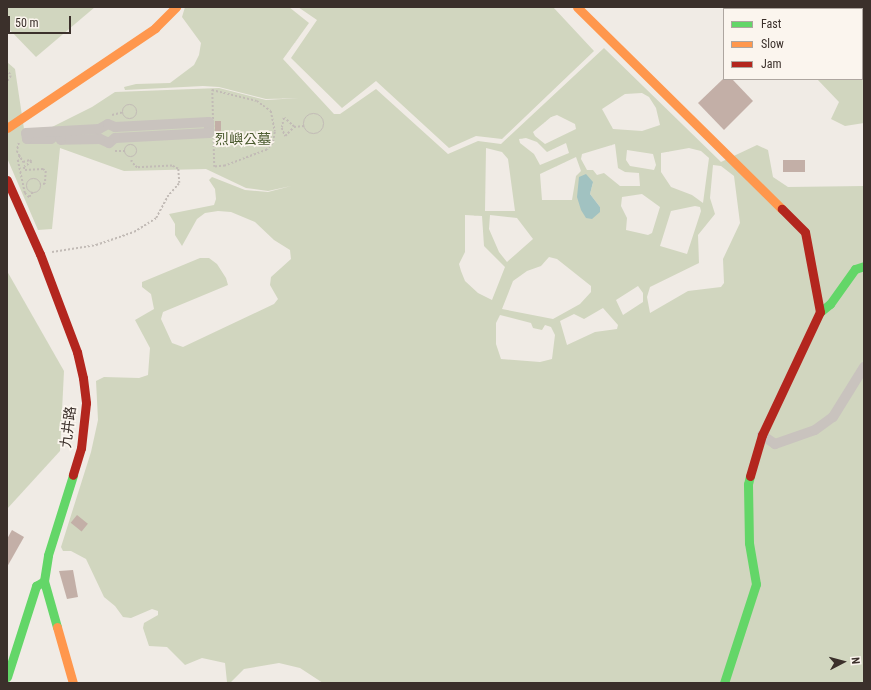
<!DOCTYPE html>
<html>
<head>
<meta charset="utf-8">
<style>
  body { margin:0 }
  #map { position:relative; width:871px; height:690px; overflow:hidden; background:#f0ebe5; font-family:"Roboto Condensed","Noto Sans TC",sans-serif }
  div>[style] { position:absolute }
  .green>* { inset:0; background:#d1d6bf }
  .water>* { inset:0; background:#a1c2c1 }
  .building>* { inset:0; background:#c3afa7; transform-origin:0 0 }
  .path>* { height:1.5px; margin-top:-0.75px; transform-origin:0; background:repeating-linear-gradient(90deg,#c2bbb6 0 2px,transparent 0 4px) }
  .path>.ring { margin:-0.75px; padding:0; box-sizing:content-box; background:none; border:1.5px solid #c2bbb6; border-radius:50% }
  .street>* { height:10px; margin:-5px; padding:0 5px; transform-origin:5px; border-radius:5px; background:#c9c3be }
  .fast>* { height:9px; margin:-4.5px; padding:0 4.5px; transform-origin:4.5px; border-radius:4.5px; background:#63d668 }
  .slow>* { height:9px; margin:-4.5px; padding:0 4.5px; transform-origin:4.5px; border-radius:4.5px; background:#ff974d }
  .jam>* { height:9px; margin:-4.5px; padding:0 4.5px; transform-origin:4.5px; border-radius:4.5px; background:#b3261e }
  span { translate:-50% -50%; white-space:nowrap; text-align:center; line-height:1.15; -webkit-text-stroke:3.5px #fbf5ee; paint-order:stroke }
  .park-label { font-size:14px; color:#4a5a2e }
  .street-label { font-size:14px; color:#3b302b }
  .frame { position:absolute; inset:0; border:8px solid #3b302b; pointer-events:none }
  .legend { position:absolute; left:723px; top:8px; width:140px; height:72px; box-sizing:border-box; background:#fbf5ee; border:1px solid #aea6a0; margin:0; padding:5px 7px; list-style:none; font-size:12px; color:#3b302b }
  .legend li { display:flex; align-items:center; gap:8px; height:20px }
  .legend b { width:20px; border:1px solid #aea6a0 }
  .north { position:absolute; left:823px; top:642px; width:40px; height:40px; -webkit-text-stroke:3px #fbf5ee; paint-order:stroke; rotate:84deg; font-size:11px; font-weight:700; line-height:16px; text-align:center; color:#3b302b }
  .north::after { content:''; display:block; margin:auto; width:14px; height:18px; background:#3b302b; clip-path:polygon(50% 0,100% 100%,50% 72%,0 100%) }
  .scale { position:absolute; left:8px; top:16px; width:63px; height:18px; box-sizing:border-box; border:2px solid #3b302b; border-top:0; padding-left:5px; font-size:12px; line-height:14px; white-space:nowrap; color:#3b302b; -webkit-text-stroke:3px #fbf5ee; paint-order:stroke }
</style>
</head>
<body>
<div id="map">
  <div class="green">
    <i style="clip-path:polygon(7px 7px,95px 7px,36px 57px,7px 27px)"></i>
    <i style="clip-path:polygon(evenodd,185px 7px,289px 7px,309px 23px,283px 59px,334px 114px,340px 114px,376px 89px,448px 154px,478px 141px,501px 144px,604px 48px,721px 162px,757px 145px,768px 150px,773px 177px,788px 187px,864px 186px,864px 683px,323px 683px,300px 668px,279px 663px,244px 669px,230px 683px,227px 682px,225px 663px,202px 658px,185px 665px,167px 647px,149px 646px,143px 628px,144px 623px,158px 615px,158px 611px,152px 609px,131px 618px,123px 617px,115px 606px,104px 597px,86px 559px,71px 551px,63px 551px,61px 547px,91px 452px,98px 420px,96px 381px,104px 377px,139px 378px,148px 375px,150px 348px,135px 320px,154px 309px,151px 294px,142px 287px,142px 282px,147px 280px,200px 258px,209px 258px,217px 264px,226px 278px,228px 285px,163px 312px,161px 319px,172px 343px,183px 347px,274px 304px,278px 299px,270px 285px,271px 277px,291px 259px,290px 250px,274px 240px,255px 222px,231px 212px,218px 211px,205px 213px,197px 219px,182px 246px,175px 235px,175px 224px,169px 214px,214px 205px,216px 199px,215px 189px,209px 180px,212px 177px,245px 190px,268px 192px,291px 186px,268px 191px,246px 188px,206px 169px,124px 171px,60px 148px,52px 229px,38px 230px,7px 158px,7px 62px,15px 69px,24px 129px,52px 127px,92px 107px,115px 92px,219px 88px,266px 100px,299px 98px,266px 99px,219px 87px,203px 86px,125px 90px,124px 87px,136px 84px,170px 83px,194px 65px,199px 55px,201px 43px,182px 17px,185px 7px,642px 93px,649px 97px,656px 108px,660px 125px,642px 131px,613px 129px,602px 109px,625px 94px,642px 93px,185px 7px,557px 115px,575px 124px,576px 129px,545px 144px,535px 136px,533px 132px,551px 117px,557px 115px,185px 7px,526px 138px,537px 142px,547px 152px,566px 143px,569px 153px,540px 165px,534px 154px,520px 143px,519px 139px,526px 138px,185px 7px,615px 144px,618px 168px,625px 172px,639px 173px,640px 186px,620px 186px,604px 173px,597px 175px,593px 170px,587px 170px,581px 159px,582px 154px,615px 144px,185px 7px,486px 148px,502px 152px,508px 159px,515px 211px,485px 211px,486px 148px,185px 7px,689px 148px,701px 151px,709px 158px,703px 203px,692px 195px,671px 187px,661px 172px,661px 153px,689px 148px,185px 7px,627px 150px,653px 154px,656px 165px,654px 170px,630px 166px,626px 160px,627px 150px,185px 7px,576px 157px,581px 171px,576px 176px,572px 200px,542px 200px,540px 174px,576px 157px,185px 7px,713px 165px,721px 166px,734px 176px,740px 223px,723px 259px,724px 283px,721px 287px,688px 291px,650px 313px,647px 297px,650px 287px,699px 263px,698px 235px,715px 214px,710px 198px,713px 165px,185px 7px,593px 182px,590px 194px,600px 207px,600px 212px,581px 210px,593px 182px,185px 7px,642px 194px,660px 207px,652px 233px,648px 235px,626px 230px,627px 218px,621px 206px,622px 197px,642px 194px,185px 7px,695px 206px,700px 207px,701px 211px,687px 254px,660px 246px,671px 211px,695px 206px,185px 7px,465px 215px,482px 216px,484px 246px,505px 267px,492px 300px,478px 293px,465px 281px,461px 271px,459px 264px,465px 252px,465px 215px,185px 7px,490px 215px,517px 218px,533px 239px,507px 262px,499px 252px,489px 229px,490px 215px,185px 7px,549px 257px,557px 259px,591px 286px,591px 292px,580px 304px,553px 319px,502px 309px,513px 281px,527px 271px,541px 266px,549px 257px,185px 7px,638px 286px,643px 293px,643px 302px,623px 315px,616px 300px,638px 286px,185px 7px,603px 308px,618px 325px,617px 329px,595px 332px,567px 345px,560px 321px,574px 314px,584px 319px,603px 308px,185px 7px,500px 315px,531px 323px,533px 328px,542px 330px,545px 325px,551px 327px,555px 335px,552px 359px,540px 362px,501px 359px,496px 344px,496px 323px,500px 315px)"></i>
    <i style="clip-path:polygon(298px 7px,553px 7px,594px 51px,502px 139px,476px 136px,449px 148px,376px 81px,342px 108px,291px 58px,317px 20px)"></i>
    <i style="clip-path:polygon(778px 7px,864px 7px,864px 123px,845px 126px,831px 119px,839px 102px,817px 79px,862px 79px,862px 9px)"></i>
    <i style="clip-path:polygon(7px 271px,64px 371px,60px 451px,7px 509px)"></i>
  </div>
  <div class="water">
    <i style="clip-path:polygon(586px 174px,593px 182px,590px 194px,600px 207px,600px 212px,592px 219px,586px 218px,581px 210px,577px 197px,579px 177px)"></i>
  </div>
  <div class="building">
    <i style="clip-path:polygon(723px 79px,732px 79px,753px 101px,724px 130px,698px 103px)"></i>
    <i style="left:215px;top:121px;width:6px;height:15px"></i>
    <i style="left:783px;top:160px;width:22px;height:12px"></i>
    <i style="left:77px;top:515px;width:14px;height:10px;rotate:39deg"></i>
    <i style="clip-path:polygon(12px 530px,24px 537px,7px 567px,7px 539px)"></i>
    <i style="clip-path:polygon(73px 570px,78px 597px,67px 599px,59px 571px)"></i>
  </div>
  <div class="path">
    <i style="left:7px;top:69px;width:8px;rotate:60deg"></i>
    <i style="left:11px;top:76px;width:8px;rotate:120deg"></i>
    <i style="left:212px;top:90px;width:46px;rotate:13.7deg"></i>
    <i style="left:257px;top:101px;width:17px;rotate:36deg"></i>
    <i style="left:271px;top:111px;width:21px;rotate:79deg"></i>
    <i style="left:275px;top:132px;width:11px;rotate:100deg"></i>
    <i style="left:273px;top:143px;width:9px;rotate:131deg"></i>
    <i style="left:267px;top:150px;width:45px;rotate:159.1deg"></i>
    <i style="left:225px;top:166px;width:11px;rotate:175deg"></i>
    <i style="left:214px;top:167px;width:77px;rotate:-91.5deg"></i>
    <i class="ring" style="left:123px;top:105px;width:12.5px;height:12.5px"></i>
    <i class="ring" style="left:304px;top:114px;width:18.5px;height:18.5px"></i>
    <i style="left:112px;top:115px;width:12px;rotate:-14deg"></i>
    <i style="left:294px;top:127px;width:13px;rotate:-138deg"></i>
    <i style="left:284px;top:118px;width:10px;rotate:101deg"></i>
    <i style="left:282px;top:128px;width:9px;rotate:69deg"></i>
    <i style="left:285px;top:136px;width:13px;rotate:-45deg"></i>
    <i style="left:294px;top:127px;width:10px;rotate:-6deg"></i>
    <i style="left:19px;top:143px;width:8px;rotate:104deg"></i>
    <i style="left:17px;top:151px;width:13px;rotate:61deg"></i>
    <i style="left:23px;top:162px;width:7px;rotate:-16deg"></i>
    <i style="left:30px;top:160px;width:3px;rotate:45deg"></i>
    <i style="left:32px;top:162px;width:9px;rotate:148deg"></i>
    <i style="left:24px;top:167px;width:3px;rotate:72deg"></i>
    <i style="left:25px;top:170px;width:18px;rotate:-3deg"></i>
    <i style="left:43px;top:169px;width:4px;rotate:34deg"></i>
    <i style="left:46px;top:171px;width:13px;rotate:94deg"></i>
    <i style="left:45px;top:184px;width:5px;rotate:169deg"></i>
    <i class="ring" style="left:125px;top:145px;width:10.5px;height:10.5px"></i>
    <i style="left:115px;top:151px;width:10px"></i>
    <i style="left:20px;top:156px;width:4px;rotate:117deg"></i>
    <i style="left:18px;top:160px;width:34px;rotate:78deg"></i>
    <i style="left:25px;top:193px;width:6px;rotate:45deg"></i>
    <i style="left:29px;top:197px;width:6px;rotate:-51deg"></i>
    <i class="ring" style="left:27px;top:179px;width:12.5px;height:12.5px"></i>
    <i style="left:52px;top:252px;width:45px;rotate:-9deg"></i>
    <i style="left:96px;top:245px;width:40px;rotate:-18.9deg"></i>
    <i style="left:134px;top:232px;width:26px;rotate:-32deg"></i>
    <i style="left:156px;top:218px;width:24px;rotate:-62deg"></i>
    <i style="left:167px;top:197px;width:18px;rotate:-49deg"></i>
    <i style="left:179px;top:183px;width:14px;rotate:-94deg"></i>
    <i style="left:178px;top:169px;width:7px;rotate:-153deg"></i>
    <i style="left:172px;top:166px;width:35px;rotate:177deg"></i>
    <i style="left:137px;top:168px;width:8px;rotate:-135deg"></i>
    <i style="left:131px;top:162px;width:4px;rotate:-76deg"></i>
  </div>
  <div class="street">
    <i style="left:209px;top:122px;width:11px;rotate:90deg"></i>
    <i style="left:209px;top:133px;width:94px;rotate:177deg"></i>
    <i style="left:115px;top:138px;width:8px;rotate:140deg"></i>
    <i style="left:109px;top:143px;width:10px;rotate:-156deg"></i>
    <i style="left:100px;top:139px;width:39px;rotate:179deg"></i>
    <i style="left:61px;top:140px;width:3px;rotate:-90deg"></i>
    <i style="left:61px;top:137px;width:10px;rotate:-174deg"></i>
    <i style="left:51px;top:136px;width:3px;rotate:90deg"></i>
    <i style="left:51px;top:139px;width:24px;rotate:180deg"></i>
    <i style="left:27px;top:139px;width:6px;rotate:-99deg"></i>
    <i style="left:26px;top:133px;width:73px;rotate:-3.1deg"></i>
    <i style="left:99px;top:129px;width:10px;rotate:-29deg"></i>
    <i style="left:108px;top:124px;width:8px;rotate:23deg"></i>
    <i style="left:115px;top:127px;width:94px;rotate:-3deg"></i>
    <i style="left:762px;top:435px;width:16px;rotate:35deg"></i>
    <i style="left:775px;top:444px;width:42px;rotate:-19.3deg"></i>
    <i style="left:815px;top:430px;width:22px;rotate:-36deg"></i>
    <i style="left:833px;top:417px;width:59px;rotate:-58.2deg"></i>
  </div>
  <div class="fast">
    <i style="left:820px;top:312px;width:13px;rotate:-39deg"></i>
    <i style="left:830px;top:304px;width:43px;rotate:-54.5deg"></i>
    <i style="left:855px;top:269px;width:9px;rotate:-18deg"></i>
    <i style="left:57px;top:627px;width:48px;rotate:-105.8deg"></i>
    <i style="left:44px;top:581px;width:26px;rotate:-81deg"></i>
    <i style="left:48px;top:555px;width:84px;rotate:-72.6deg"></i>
    <i style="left:7px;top:677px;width:96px;rotate:-72.3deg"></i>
    <i style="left:36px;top:586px;width:9px;rotate:-32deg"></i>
    <i style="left:724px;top:683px;width:104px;rotate:-72.1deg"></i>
    <i style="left:756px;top:584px;width:42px;rotate:-99.7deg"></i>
    <i style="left:749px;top:543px;width:59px;rotate:-91deg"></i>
    <i style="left:748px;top:484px;width:8px;rotate:-76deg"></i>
  </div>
  <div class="slow">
    <i style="left:577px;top:7px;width:288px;rotate:44.6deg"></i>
    <i style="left:7px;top:128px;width:179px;rotate:-34deg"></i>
    <i style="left:155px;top:28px;width:30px;rotate:-45deg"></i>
    <i style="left:57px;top:627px;width:58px;rotate:74.1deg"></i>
  </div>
  <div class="jam">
    <i style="left:7px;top:180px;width:81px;rotate:66deg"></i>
    <i style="left:40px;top:254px;width:105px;rotate:69.3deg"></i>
    <i style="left:77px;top:352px;width:27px;rotate:77deg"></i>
    <i style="left:83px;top:378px;width:25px;rotate:83deg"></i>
    <i style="left:86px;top:403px;width:45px;rotate:96.3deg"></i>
    <i style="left:81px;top:448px;width:28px;rotate:107deg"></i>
    <i style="left:750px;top:476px;width:43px;rotate:-73.7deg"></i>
    <i style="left:762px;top:435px;width:136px;rotate:-64.8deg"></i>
    <i style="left:820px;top:312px;width:81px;rotate:-100.6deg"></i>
    <i style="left:805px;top:232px;width:33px;rotate:-135deg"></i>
  </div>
  <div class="park-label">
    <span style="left:243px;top:139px">烈嶼公墓</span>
  </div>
  <div class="street-label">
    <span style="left:68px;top:427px;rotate:-83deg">九井路</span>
  </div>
  <div class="frame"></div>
  <ul class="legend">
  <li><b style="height:5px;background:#63d668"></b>Fast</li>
  <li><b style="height:5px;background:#ff974d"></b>Slow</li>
  <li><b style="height:5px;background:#b3261e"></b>Jam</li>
  </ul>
  <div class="north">N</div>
  <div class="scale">50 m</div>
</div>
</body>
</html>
